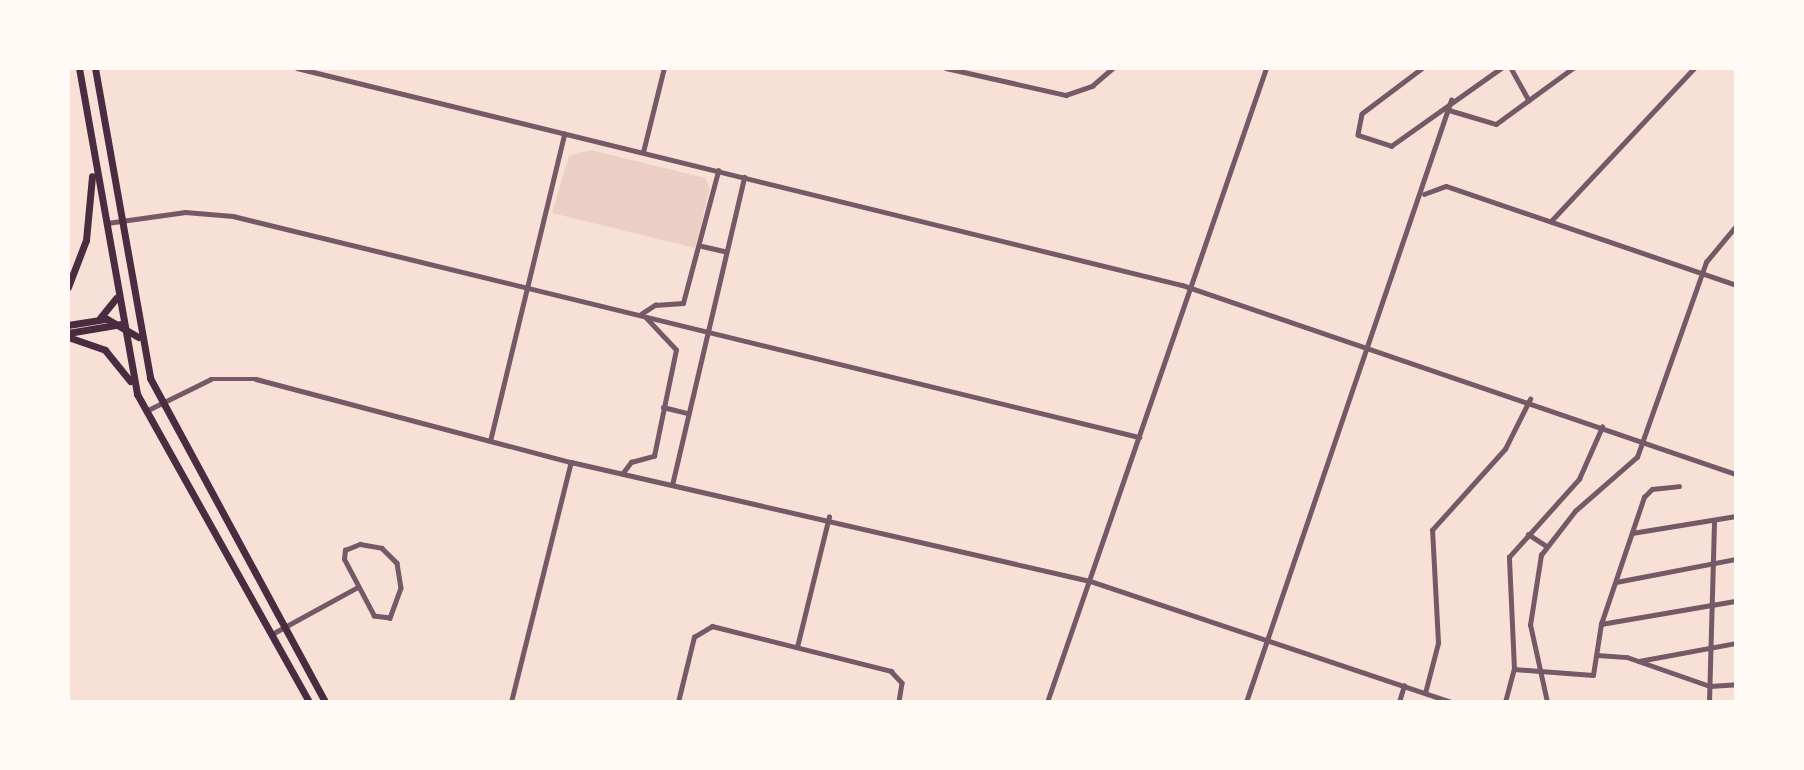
<!DOCTYPE html>
<html>
<head>
<meta charset="utf-8">
<style>
  body { margin:0 }
  #map { position:relative; width:1804px; height:770px; overflow:hidden; background:#f7e1d7; font-family:Overpass,sans-serif }
  div>[style] { position:absolute }
  .green>* { inset:0; background:#ebcfc5 }
  .minor>* { height:4.5px; margin:-2.25px; padding:0 2.25px; transform-origin:2.25px; border-radius:2.25px; background:#755966 }
  .tertiary>* { height:5px; margin:-2.5px; padding:0 2.5px; transform-origin:2.5px; border-radius:2.5px; background:#755966 }
  .primary>* { height:7px; margin:-3.5px; padding:0 3.5px; transform-origin:3.5px; border-radius:3.5px; background:#4a2c40 }
  span { translate:-50% -50%; white-space:nowrap; text-align:center; line-height:1.15; -webkit-text-stroke:5px #fffaf5; paint-order:stroke }
  .frame { position:absolute; inset:0; border:70px solid #fffaf5; pointer-events:none }
</style>
</head>
<body>
<div id="map">
  <div class="green">
    <i style="clip-path:polygon(591px 150px,705px 178px,710px 188px,695px 248px,552px 213px,569px 156px)"></i>
  </div>
  <div class="minor">
    <i style="left:297px;top:68px;width:911px;rotate:13.78deg"></i>
    <i style="left:1182px;top:285px;width:585px;rotate:18.84deg"></i>
    <i style="left:946px;top:68px;width:123px;rotate:12.7deg"></i>
    <i style="left:1066px;top:95px;width:28px;rotate:-19deg"></i>
    <i style="left:1092px;top:86px;width:28px;rotate:-41deg"></i>
    <i style="left:1423px;top:68px;width:76px;rotate:143deg"></i>
    <i style="left:1362px;top:114px;width:21px;rotate:101deg"></i>
    <i style="left:1358px;top:135px;width:35px;rotate:18deg"></i>
    <i style="left:1391px;top:146px;width:135px;rotate:-35.3deg"></i>
    <i style="left:1511px;top:68px;width:37px;rotate:61deg"></i>
    <i style="left:1449px;top:110px;width:49px;rotate:16.6deg"></i>
    <i style="left:1496px;top:124px;width:95px;rotate:-36deg"></i>
    <i style="left:643px;top:152px;width:87px;rotate:-76deg"></i>
    <i style="left:1424px;top:194px;width:23px;rotate:-20deg"></i>
    <i style="left:1446px;top:186px;width:306px;rotate:18.8deg"></i>
    <i style="left:1551px;top:221px;width:209px;rotate:-46.9deg"></i>
    <i style="left:107px;top:223px;width:79px;rotate:-8deg"></i>
    <i style="left:185px;top:212px;width:48px;rotate:4.8deg"></i>
    <i style="left:233px;top:216px;width:933px;rotate:13.71deg"></i>
    <i style="left:702px;top:246px;width:23px;rotate:13deg"></i>
    <i style="left:641px;top:314px;width:17px;rotate:-33deg"></i>
    <i style="left:655px;top:305px;width:28px;rotate:-4deg"></i>
    <i style="left:683px;top:303px;width:137px;rotate:-75.1deg"></i>
    <i style="left:663px;top:407px;width:25px;rotate:14deg"></i>
    <i style="left:146px;top:411px;width:72px;rotate:-26.2deg"></i>
    <i style="left:211px;top:379px;width:45px"></i>
    <i style="left:256px;top:379px;width:326px;rotate:14.8deg"></i>
    <i style="left:571px;top:462px;width:532px;rotate:12.91deg"></i>
    <i style="left:1090px;top:581px;width:381px;rotate:18.5deg"></i>
    <i style="left:490px;top:441px;width:316px;rotate:-76.4deg"></i>
    <i style="left:622px;top:474px;width:15px;rotate:-53deg"></i>
    <i style="left:631px;top:462px;width:24px;rotate:-15deg"></i>
    <i style="left:654px;top:456px;width:108px;rotate:-78.3deg"></i>
    <i style="left:676px;top:350px;width:44px;rotate:-133.2deg"></i>
    <i style="left:672px;top:485px;width:316px;rotate:-76.8deg"></i>
    <i style="left:1632px;top:533px;width:105px;rotate:-9.3deg"></i>
    <i style="left:1528px;top:534px;width:20px;rotate:33deg"></i>
    <i style="left:360px;top:544px;width:22px;rotate:10deg"></i>
    <i style="left:382px;top:548px;width:21px;rotate:45deg"></i>
    <i style="left:397px;top:563px;width:25px;rotate:81deg"></i>
    <i style="left:401px;top:588px;width:32px;rotate:110deg"></i>
    <i style="left:390px;top:618px;width:16px;rotate:-173deg"></i>
    <i style="left:374px;top:616px;width:64px;rotate:-117.8deg"></i>
    <i style="left:344px;top:559px;width:9px;rotate:-84deg"></i>
    <i style="left:345px;top:550px;width:16px;rotate:-22deg"></i>
    <i style="left:1616px;top:582px;width:122px;rotate:-10.9deg"></i>
    <i style="left:1601px;top:624px;width:137px;rotate:-9.7deg"></i>
    <i style="left:272px;top:634px;width:96px;rotate:-28.7deg"></i>
    <i style="left:797px;top:647px;width:134px;rotate:-76.2deg"></i>
    <i style="left:1597px;top:655px;width:30px;rotate:4deg"></i>
    <i style="left:1627px;top:657px;width:88px;rotate:19.3deg"></i>
    <i style="left:1710px;top:686px;width:26px;rotate:-4deg"></i>
    <i style="left:1639px;top:661px;width:99px;rotate:-10.5deg"></i>
    <i style="left:1514px;top:669px;width:79px;rotate:4.3deg"></i>
    <i style="left:1593px;top:675px;width:52px;rotate:-81.1deg"></i>
    <i style="left:1601px;top:624px;width:134px;rotate:-71.3deg"></i>
    <i style="left:1644px;top:497px;width:11px;rotate:-45deg"></i>
    <i style="left:1652px;top:489px;width:27px;rotate:-6deg"></i>
    <i style="left:1425px;top:693px;width:52px;rotate:-75.4deg"></i>
    <i style="left:1438px;top:643px;width:113px;rotate:-93deg"></i>
    <i style="left:1432px;top:530px;width:109px;rotate:-48deg"></i>
    <i style="left:1505px;top:449px;width:56px;rotate:-63.4deg"></i>
    <i style="left:511px;top:702px;width:247px;rotate:-76deg"></i>
    <i style="left:678px;top:702px;width:67px;rotate:-76.2deg"></i>
    <i style="left:694px;top:637px;width:21px;rotate:-31deg"></i>
    <i style="left:712px;top:626px;width:185px;rotate:14.1deg"></i>
    <i style="left:891px;top:671px;width:16px;rotate:47deg"></i>
    <i style="left:902px;top:683px;width:19px;rotate:99deg"></i>
    <i style="left:1246px;top:702px;width:636px;rotate:-71.19deg"></i>
    <i style="left:1399px;top:702px;width:17px;rotate:-73deg"></i>
    <i style="left:1505px;top:702px;width:34px;rotate:-75deg"></i>
    <i style="left:1514px;top:669px;width:112px;rotate:-92.6deg"></i>
    <i style="left:1509px;top:557px;width:105px;rotate:-48.1deg"></i>
    <i style="left:1579px;top:479px;width:57px;rotate:-66.1deg"></i>
    <i style="left:1547px;top:702px;width:79px;rotate:-102.4deg"></i>
    <i style="left:1530px;top:625px;width:71px;rotate:-81.1deg"></i>
    <i style="left:1541px;top:555px;width:56px;rotate:-52.3deg"></i>
    <i style="left:1575px;top:511px;width:82px;rotate:-41.1deg"></i>
    <i style="left:1637px;top:457px;width:207px;rotate:-70.5deg"></i>
    <i style="left:1706px;top:262px;width:47px;rotate:-50.2deg"></i>
    <i style="left:1709px;top:702px;width:181px;rotate:-88.4deg"></i>
  </div>
  <div class="tertiary">
    <i style="left:1047px;top:702px;width:671px;rotate:-70.94deg"></i>
  </div>
  <div class="primary">
    <i style="left:79px;top:68px;width:331px;rotate:79.9deg"></i>
    <i style="left:137px;top:394px;width:353px;rotate:60.8deg"></i>
    <i style="left:95px;top:68px;width:315px;rotate:79.9deg"></i>
    <i style="left:150px;top:378px;width:368px;rotate:61.6deg"></i>
    <i style="left:68px;top:287px;width:50px;rotate:-69deg"></i>
    <i style="left:86px;top:240px;width:64px;rotate:-84.6deg"></i>
    <i style="left:100px;top:318px;width:26px;rotate:-51deg"></i>
    <i style="left:68px;top:325px;width:39px;rotate:-9deg"></i>
    <i style="left:107px;top:319px;width:36px;rotate:30deg"></i>
    <i style="left:68px;top:333px;width:54px;rotate:-9.6deg"></i>
    <i style="left:68px;top:337px;width:39px;rotate:19deg"></i>
    <i style="left:105px;top:350px;width:40px;rotate:51deg"></i>
  </div>
  <div class="frame"></div>
</div>
</body>
</html>
